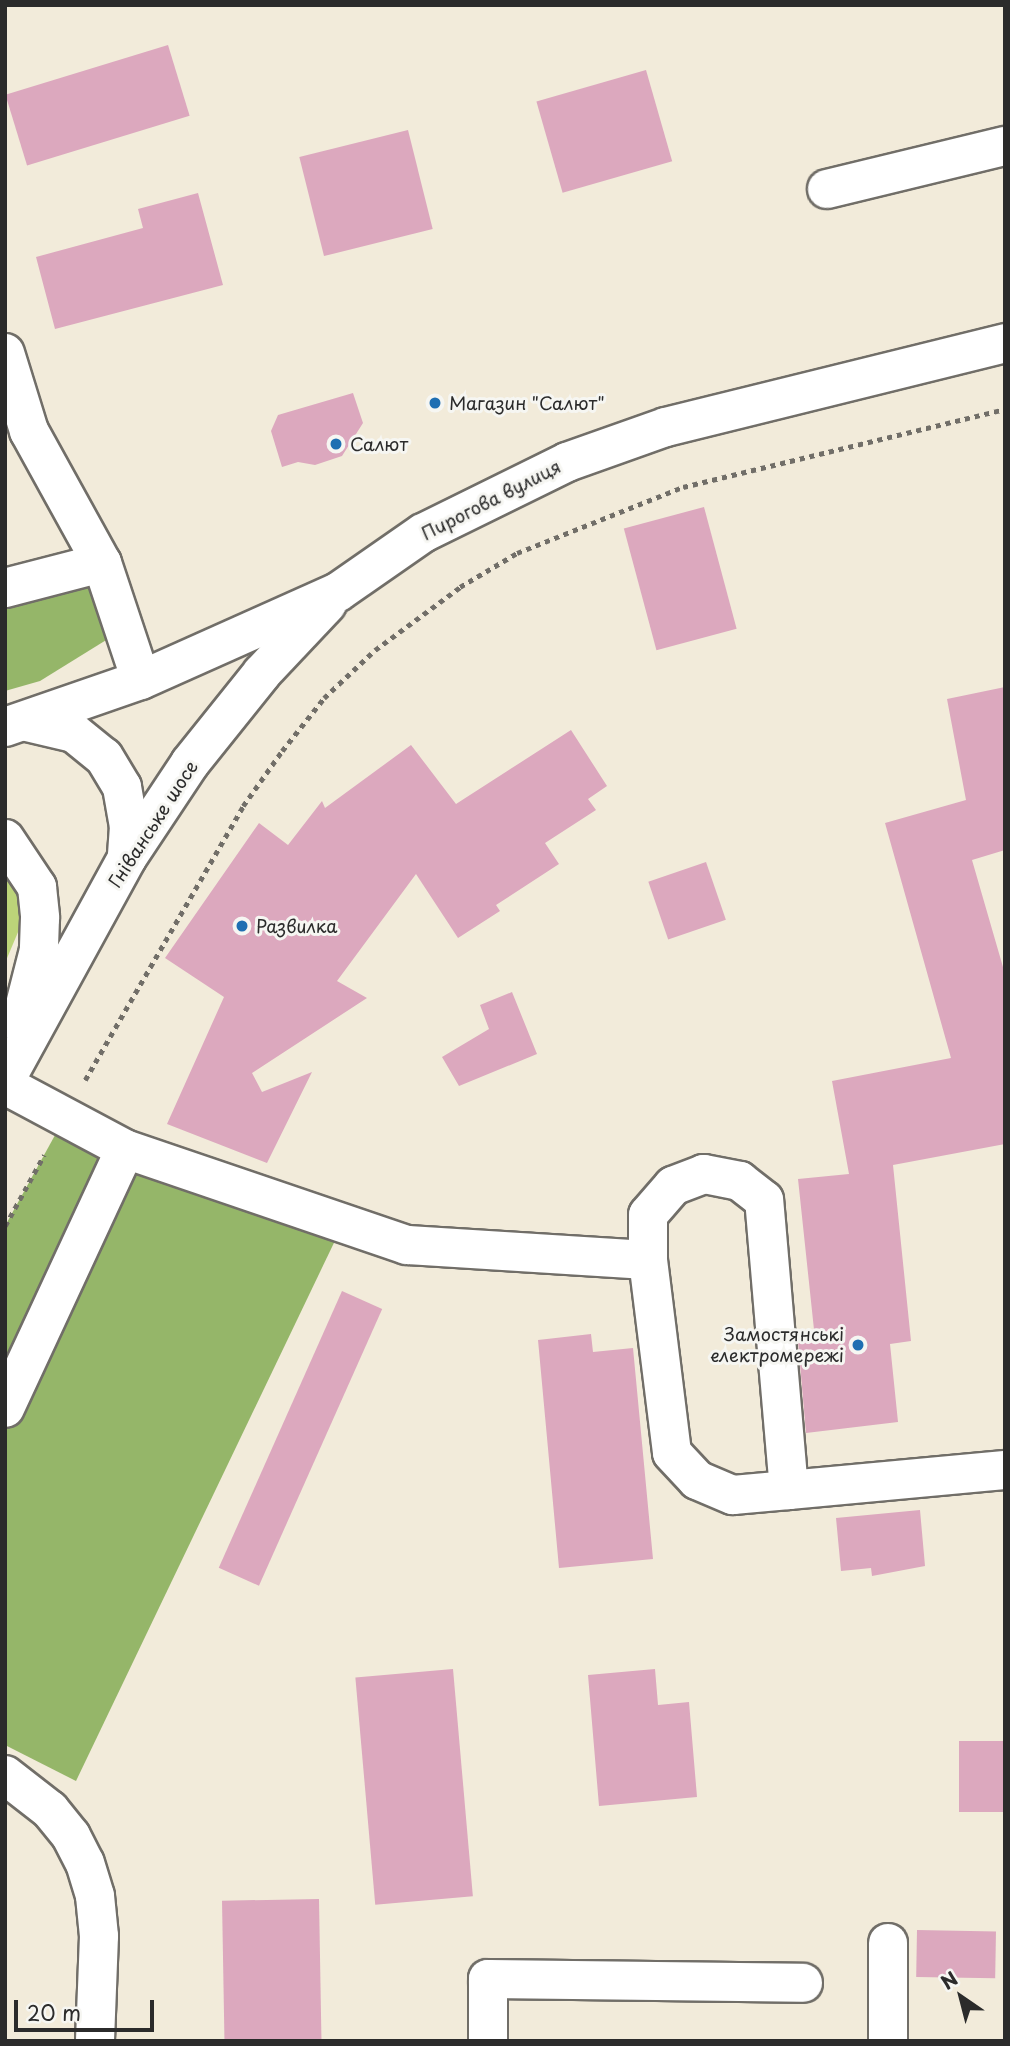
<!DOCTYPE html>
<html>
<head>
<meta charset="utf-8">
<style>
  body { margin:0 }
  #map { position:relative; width:1010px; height:2046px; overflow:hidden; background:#f2ebda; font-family:"Playpen Sans",sans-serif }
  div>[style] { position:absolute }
  .green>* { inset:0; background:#bcd479 }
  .forest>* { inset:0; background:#95b669 }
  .building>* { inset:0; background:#dca8be; transform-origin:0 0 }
  .path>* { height:4.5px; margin-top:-2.25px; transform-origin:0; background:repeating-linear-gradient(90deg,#716e68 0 5px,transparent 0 10px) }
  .roads { filter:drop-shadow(2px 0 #716e68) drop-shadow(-2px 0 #716e68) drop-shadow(0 2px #716e68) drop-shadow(0 -2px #716e68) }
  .minor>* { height:38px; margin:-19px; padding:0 19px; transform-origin:19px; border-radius:19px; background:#fff }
  .major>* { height:38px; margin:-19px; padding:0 19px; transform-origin:19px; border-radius:19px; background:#fff }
  .dots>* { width:19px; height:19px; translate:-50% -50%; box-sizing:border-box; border:4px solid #f6f6f2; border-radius:50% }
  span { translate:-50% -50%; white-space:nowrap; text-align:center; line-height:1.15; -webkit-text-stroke:6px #f6f6f2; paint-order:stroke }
  .poi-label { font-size:18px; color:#2b2b2b }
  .left { translate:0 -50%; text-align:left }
  .right { translate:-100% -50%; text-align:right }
  .street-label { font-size:18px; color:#2b2b2b }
  .frame { position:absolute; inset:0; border:7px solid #2b2b2b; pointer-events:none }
  .north { position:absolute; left:926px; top:1962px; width:70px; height:70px; -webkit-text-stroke:5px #f6f6f2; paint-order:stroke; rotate:325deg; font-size:19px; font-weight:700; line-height:28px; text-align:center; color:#2b2b2b }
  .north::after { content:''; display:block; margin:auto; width:24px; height:32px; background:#2b2b2b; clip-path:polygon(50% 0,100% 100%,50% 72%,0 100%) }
  .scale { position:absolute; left:14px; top:2000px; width:140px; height:32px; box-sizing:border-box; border:4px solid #2b2b2b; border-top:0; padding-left:9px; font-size:21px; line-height:24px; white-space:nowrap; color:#2b2b2b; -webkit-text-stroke:5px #f6f6f2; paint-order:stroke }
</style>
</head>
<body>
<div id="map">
  <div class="green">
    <i style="clip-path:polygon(5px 839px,37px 887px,5px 963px)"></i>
  </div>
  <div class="forest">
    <i style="clip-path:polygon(102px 563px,124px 629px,40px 681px,5px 691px,5px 588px)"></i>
    <i style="clip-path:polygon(65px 1117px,343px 1224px,76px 1781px,5px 1745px,5px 1226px)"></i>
  </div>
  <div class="building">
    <i style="left:168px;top:45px;width:74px;height:170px;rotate:73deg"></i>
    <i style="left:646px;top:70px;width:95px;height:114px;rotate:74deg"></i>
    <i style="left:408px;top:130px;width:102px;height:112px;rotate:76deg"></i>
    <i style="clip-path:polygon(198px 193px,223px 285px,55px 329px,36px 257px,143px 228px,138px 209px)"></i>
    <i style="clip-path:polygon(353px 393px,363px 423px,342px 456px,315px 465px,298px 462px,282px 467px,271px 431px,278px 415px)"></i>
    <i style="left:704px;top:507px;width:126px;height:83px;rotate:75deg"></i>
    <i style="clip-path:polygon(1005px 687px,1005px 850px,972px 860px,1005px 974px,1005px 1144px,893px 1165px,911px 1341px,890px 1344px,898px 1422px,806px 1433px,798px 1341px,815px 1339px,798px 1179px,849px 1174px,832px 1081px,951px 1058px,885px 823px,966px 800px,947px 699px)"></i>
    <i style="clip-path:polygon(571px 730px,607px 786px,588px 799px,596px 810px,545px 843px,559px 864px,496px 905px,500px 911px,458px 938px,416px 874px,337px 981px,367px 998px,252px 1073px,262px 1092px,312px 1072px,267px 1163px,167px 1124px,224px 997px,165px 958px,259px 823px,288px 845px,322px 801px,325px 808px,411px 745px,456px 804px)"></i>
    <i style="left:706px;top:862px;width:61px;height:61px;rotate:71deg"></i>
    <i style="clip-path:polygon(512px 992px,537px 1054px,459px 1086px,442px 1057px,489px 1029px,480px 1005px)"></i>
    <i style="left:342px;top:1291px;width:44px;height:303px;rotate:24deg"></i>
    <i style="clip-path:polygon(591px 1334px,593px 1352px,633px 1348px,653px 1559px,559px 1568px,538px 1340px)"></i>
    <i style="clip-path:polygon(920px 1510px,925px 1566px,872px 1576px,871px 1568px,841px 1571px,836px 1518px)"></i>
    <i style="left:453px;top:1669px;width:228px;height:98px;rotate:85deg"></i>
    <i style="clip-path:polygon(655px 1669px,658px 1705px,689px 1702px,697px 1797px,599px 1806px,588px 1675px)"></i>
    <i style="left:1005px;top:1741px;width:71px;height:46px;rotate:90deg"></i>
    <i style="left:319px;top:1899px;width:142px;height:97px;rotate:89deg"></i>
    <i style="left:917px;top:1930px;width:79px;height:47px;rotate:1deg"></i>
  </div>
  <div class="path">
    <i style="left:85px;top:1080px;width:316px;rotate:-60deg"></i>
    <i style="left:243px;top:806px;width:67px;rotate:-54.7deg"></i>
    <i style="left:282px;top:751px;width:68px;rotate:-51.6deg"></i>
    <i style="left:324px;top:698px;width:70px;rotate:-43.3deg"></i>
    <i style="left:375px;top:650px;width:106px;rotate:-36.5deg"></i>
    <i style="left:460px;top:587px;width:66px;rotate:-30.8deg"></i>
    <i style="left:517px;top:553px;width:179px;rotate:-21.7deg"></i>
    <i style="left:683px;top:487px;width:331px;rotate:-13.6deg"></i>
    <i style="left:5px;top:1226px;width:81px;rotate:-61.2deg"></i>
  </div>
  <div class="roads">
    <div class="minor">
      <i style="left:827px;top:189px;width:183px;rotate:-13.6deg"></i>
      <i style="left:5px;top:353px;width:82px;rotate:72.9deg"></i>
      <i style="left:29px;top:431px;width:151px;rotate:61.1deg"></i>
      <i style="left:102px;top:563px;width:123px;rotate:71.6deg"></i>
      <i style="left:5px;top:588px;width:100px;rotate:-14.5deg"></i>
      <i style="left:5px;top:1085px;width:136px;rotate:28.1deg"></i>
      <i style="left:125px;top:1149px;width:298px;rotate:18.8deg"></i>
      <i style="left:407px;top:1245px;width:241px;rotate:3.6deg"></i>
      <i style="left:5px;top:1408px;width:285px;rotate:-65.1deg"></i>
      <i style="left:789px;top:1490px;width:291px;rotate:-94.9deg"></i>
      <i style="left:764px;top:1200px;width:31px;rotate:-142deg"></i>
      <i style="left:740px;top:1181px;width:37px;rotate:-169deg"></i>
      <i style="left:704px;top:1174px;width:33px;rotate:159deg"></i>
      <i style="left:673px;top:1186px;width:38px;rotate:131deg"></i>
      <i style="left:648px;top:1215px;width:45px;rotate:90deg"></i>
      <i style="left:648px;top:1260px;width:194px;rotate:82.9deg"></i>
      <i style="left:672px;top:1453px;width:37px;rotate:47deg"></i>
      <i style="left:697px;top:1480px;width:39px;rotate:23deg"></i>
      <i style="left:733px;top:1495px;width:56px;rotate:-5.1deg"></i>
      <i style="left:789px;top:1490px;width:217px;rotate:-5.3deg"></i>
      <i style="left:5px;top:1775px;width:57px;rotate:37.9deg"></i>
      <i style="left:50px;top:1810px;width:33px;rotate:51deg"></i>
      <i style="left:71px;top:1836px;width:30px;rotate:63deg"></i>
      <i style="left:85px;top:1863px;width:34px;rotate:73deg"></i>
      <i style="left:95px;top:1896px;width:40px;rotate:84.3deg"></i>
      <i style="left:99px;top:1936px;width:105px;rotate:92.2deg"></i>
      <i style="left:888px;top:1943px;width:98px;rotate:90deg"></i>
      <i style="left:488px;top:2041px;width:62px;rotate:-90deg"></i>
      <i style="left:488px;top:1979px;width:315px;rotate:0.7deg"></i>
    </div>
    <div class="major">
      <i style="left:27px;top:722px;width:48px;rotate:13.2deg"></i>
      <i style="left:74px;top:733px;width:38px;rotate:39deg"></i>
      <i style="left:104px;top:757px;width:35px;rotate:59deg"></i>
      <i style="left:122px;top:787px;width:40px;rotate:80deg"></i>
      <i style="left:129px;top:826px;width:32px;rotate:94deg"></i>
      <i style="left:5px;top:727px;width:144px;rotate:-19.1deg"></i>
      <i style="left:141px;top:680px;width:216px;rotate:-24.1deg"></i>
      <i style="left:338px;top:592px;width:103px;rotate:-34.8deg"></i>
      <i style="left:423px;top:533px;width:161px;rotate:-26.2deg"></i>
      <i style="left:567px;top:462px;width:105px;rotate:-19.5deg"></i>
      <i style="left:666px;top:427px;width:349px;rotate:-13.9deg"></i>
      <i style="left:5px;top:839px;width:58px;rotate:56.3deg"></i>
      <i style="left:37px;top:887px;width:31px;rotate:84deg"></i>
      <i style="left:40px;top:918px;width:32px;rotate:92deg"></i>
      <i style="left:39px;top:950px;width:76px;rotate:104.4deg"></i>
      <i style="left:5px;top:1081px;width:254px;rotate:-61.3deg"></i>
      <i style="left:127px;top:858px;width:114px;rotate:-56.4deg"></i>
      <i style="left:190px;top:763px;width:115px;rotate:-51.3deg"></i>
      <i style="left:262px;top:673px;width:95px;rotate:-46.7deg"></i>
    </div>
  </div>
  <div class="dots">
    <i style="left:435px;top:403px;background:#1f6fb2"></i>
    <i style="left:336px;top:444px;background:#1f6fb2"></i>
    <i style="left:242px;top:926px;background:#1f6fb2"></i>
    <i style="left:858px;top:1345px;background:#1f6fb2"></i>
  </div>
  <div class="poi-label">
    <span class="left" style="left:449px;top:403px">Магазин "Салют"</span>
    <span class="left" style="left:350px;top:444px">Салют</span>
    <span class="left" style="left:256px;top:926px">Развилка</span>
    <span class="right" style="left:844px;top:1345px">Замостянські<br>електромережі</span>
  </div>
  <div class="street-label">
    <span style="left:491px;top:500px;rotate:-27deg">Пирогова вулиця</span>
    <span style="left:153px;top:824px;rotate:-57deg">Гніванське шосе</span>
  </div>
  <div class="frame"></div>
  <div class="north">N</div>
  <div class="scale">20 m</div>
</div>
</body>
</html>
